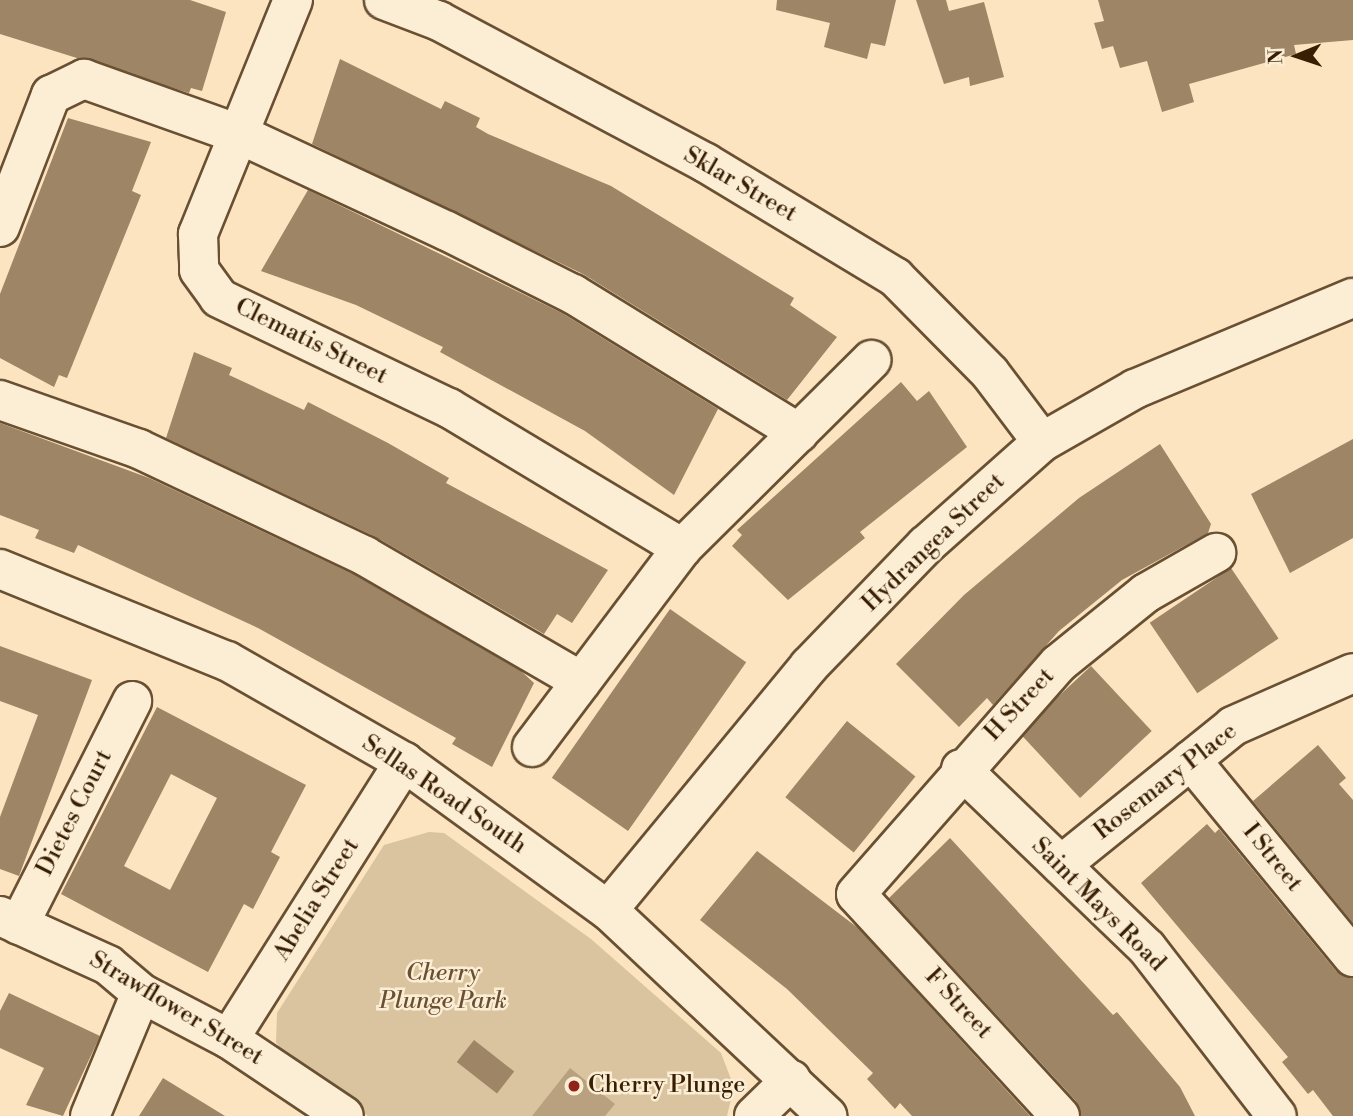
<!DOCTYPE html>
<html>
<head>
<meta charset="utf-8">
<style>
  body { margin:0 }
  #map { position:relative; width:1353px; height:1116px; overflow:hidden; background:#fbe4bf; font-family:"Libre Bodoni",serif }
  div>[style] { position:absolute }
  .green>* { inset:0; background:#dac39f }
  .water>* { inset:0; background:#b9a17f }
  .building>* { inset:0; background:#9d8565; transform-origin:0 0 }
  .roads { filter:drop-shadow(2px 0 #695032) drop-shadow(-2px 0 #695032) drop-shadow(0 2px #695032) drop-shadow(0 -2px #695032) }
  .minor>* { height:38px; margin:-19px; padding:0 19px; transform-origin:19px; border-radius:19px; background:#fcedd5 }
  .dots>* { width:19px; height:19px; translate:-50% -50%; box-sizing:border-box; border:4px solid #fcedd5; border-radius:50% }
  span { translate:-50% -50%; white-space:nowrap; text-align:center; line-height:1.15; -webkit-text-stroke:5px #fcedd5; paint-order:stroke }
  .street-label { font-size:24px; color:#381f03 }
  .park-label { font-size:24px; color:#695032; font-style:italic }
  .poi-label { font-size:24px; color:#381f03 }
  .left { translate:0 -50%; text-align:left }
  .north { position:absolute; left:1262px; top:21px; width:70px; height:70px; -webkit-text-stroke:5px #fcedd5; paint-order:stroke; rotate:268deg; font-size:19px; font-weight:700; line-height:28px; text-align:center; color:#381f03 }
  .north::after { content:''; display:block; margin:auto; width:24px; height:32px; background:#381f03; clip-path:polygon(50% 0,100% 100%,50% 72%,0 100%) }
</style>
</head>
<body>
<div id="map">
  <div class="green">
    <i style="clip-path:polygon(429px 832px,444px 833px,591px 939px,721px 1053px,734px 1087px,727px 1116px,368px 1116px,291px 1066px,276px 1042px,277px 1013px,384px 845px)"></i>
  </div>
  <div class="water">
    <i style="clip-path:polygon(570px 1068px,615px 1104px,605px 1116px,532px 1116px)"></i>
  </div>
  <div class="building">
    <i style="clip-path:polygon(0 0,190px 0,226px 12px,202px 91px,191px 88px,189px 93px,0 34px)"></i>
    <i style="clip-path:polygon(777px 0,896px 0,885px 46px,871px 43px,867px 59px,824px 47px,830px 23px,776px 10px)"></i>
    <i style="clip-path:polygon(916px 0,946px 0,949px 11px,984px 2px,1004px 77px,970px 86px,969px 77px,944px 84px)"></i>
    <i style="clip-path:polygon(1098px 0,1353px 0,1353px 40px,1294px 45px,1296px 54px,1189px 84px,1194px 102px,1162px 112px,1147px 61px,1120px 68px,1113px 46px,1102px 49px,1094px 23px,1104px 21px)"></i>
    <i style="clip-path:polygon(340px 59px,441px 109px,445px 101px,480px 118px,476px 127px,488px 134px,611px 186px,794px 298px,790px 305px,837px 337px,787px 400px,583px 274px,312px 144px)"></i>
    <i style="clip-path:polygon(68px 118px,151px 142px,132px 191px,141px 195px,67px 378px,59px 375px,54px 387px,0 358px,0 294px)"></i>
    <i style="clip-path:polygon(308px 190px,562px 313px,718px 409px,674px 495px,585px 431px,440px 352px,443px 347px,356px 305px,261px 271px)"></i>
    <i style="clip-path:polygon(194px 352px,232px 368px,229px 375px,304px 410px,308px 402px,388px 443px,449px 478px,446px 483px,608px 570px,572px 623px,557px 614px,544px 634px,374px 536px,166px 438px)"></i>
    <i style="clip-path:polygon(901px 382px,917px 401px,929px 391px,967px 447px,860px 532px,865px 538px,788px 600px,732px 546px,742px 535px,737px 530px)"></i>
    <i style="clip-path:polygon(0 423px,149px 478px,355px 575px,521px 671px,534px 683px,492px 767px,452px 744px,456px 738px,258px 628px,78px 545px,74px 553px,35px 538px,39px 530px,0 515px)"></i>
    <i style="clip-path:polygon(1353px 439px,1353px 538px,1290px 573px,1251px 494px)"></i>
    <i style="clip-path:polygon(1160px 444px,1211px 524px,1208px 533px,1122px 580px,1059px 631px,993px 705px,987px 698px,959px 727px,896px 664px,964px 595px,1079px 498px)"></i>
    <i style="left:1231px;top:568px;width:85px;height:98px;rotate:56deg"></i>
    <i style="left:670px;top:609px;width:93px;height:206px;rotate:35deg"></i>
    <i style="clip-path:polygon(0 646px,92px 680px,19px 876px,0 869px,0 817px,38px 715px,0 701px)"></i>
    <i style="left:1091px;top:666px;width:89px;height:98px;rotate:47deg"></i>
    <i style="clip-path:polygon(evenodd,157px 707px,306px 785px,271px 852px,280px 857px,253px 909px,244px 904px,208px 972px,61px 894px,157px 707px,171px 774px,217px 798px,170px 890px,124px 866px,171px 774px)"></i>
    <i style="left:847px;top:721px;width:88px;height:98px;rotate:39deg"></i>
    <i style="clip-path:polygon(1318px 745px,1346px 778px,1339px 784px,1353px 800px,1353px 923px,1253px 801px)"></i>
    <i style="clip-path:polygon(1207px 824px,1215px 833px,1219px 829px,1336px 971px,1353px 978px,1353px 1116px,1333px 1116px,1313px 1090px,1308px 1094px,1282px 1062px,1288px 1057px,1141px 883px)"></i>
    <i style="clip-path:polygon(950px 838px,1113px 1015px,1117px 1012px,1180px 1087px,1195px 1116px,1081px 1116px,1076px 1101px,889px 898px)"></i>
    <i style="clip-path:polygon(757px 851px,858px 928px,1030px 1116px,912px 1116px,900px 1103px,895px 1109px,867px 1079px,873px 1073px,787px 989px,700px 920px)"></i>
    <i style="clip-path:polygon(9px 993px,100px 1036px,63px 1116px,26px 1105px,44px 1068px,0 1048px,0 1011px)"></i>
    <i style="left:474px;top:1040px;width:51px;height:28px;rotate:38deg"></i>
    <i style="clip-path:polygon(163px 1078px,225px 1116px,139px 1116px)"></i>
  </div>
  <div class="roads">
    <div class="minor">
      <i style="left:293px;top:0;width:253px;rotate:112.1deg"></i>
      <i style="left:198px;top:234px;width:36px;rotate:88deg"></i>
      <i style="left:199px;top:270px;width:34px;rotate:54deg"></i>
      <i style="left:219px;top:298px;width:255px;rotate:25.6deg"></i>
      <i style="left:449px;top:408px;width:272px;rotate:31deg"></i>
      <i style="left:384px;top:0;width:59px;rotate:20.9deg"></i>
      <i style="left:439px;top:21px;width:302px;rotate:28deg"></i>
      <i style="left:706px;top:163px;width:221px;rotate:31.1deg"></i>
      <i style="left:895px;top:277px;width:135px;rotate:45.3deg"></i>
      <i style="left:990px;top:373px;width:86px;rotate:53deg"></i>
      <i style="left:0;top:227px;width:142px;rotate:-68.9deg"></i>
      <i style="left:51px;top:95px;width:37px;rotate:-26deg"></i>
      <i style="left:84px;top:79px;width:167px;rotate:19.6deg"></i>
      <i style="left:241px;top:135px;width:227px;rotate:25deg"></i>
      <i style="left:447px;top:231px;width:141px;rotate:26.6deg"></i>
      <i style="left:573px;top:294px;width:265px;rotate:31.6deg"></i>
      <i style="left:0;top:400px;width:147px;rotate:19.4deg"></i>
      <i style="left:139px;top:449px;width:250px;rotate:25.3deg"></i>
      <i style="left:365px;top:556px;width:250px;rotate:30.1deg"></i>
      <i style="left:0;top:569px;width:245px;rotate:22.1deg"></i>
      <i style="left:227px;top:661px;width:204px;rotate:29.7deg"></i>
      <i style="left:404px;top:762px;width:252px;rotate:36deg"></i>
      <i style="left:608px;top:910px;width:301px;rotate:43.2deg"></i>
      <i style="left:532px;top:747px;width:249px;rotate:-53deg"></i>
      <i style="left:682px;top:548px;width:267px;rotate:-44.8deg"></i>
      <i style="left:1191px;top:760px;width:255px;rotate:50.6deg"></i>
      <i style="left:961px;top:769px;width:258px;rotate:43.9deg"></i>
      <i style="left:1147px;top:948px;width:212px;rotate:52.3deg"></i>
      <i style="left:1061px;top:865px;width:221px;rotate:-38.9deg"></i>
      <i style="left:1233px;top:726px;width:131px;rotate:-23.8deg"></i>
      <i style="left:608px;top:910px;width:316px;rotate:-50.5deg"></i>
      <i style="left:809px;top:666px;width:168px;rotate:-46deg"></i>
      <i style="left:926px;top:545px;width:155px;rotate:-41.6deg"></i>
      <i style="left:1042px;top:442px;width:107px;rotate:-29.7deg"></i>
      <i style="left:1135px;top:389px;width:236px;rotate:-22.7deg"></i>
      <i style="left:0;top:916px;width:119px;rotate:24.4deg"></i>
      <i style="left:108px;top:965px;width:43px;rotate:40.3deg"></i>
      <i style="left:141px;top:993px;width:99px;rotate:27.6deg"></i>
      <i style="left:229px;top:1039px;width:138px;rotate:33.8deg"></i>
      <i style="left:19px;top:925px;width:251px;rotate:-63.2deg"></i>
      <i style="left:229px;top:1039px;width:328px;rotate:-57.7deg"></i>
      <i style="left:90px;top:1116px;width:133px;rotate:-67.5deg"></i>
      <i style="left:754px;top:1116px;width:52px;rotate:-44.2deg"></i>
      <i style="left:1060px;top:1116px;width:301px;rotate:-132.6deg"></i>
      <i style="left:856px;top:894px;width:306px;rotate:-48.7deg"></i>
      <i style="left:1058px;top:664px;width:113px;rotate:-38.9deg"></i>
      <i style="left:1146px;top:593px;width:81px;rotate:-29.7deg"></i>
    </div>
  </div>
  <div class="dots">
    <i style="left:574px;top:1086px;background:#8f2418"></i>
  </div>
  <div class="street-label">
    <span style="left:740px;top:185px;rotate:30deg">Sklar Street</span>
    <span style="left:311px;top:342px;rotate:26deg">Clematis Street</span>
    <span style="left:934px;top:543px;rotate:-44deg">Hydrangea Street</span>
    <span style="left:1020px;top:705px;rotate:-47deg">H Street</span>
    <span style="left:1166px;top:782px;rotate:-38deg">Rosemary Place</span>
    <span style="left:444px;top:795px;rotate:34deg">Sellas Road South</span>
    <span style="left:75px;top:813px;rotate:-63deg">Dietes Court</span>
    <span style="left:1272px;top:858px;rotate:51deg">I Street</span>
    <span style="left:317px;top:900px;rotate:-58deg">Abelia Street</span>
    <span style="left:1098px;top:905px;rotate:45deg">Saint Mays Road</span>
    <span style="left:958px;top:1004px;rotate:47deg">F Street</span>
    <span style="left:176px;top:1009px;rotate:31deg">Strawflower Street</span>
  </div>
  <div class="park-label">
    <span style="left:443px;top:988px">Cherry<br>Plunge Park</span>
  </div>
  <div class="poi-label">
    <span class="left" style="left:588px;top:1086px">Cherry Plunge</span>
  </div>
  <div class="north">N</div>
</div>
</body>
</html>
